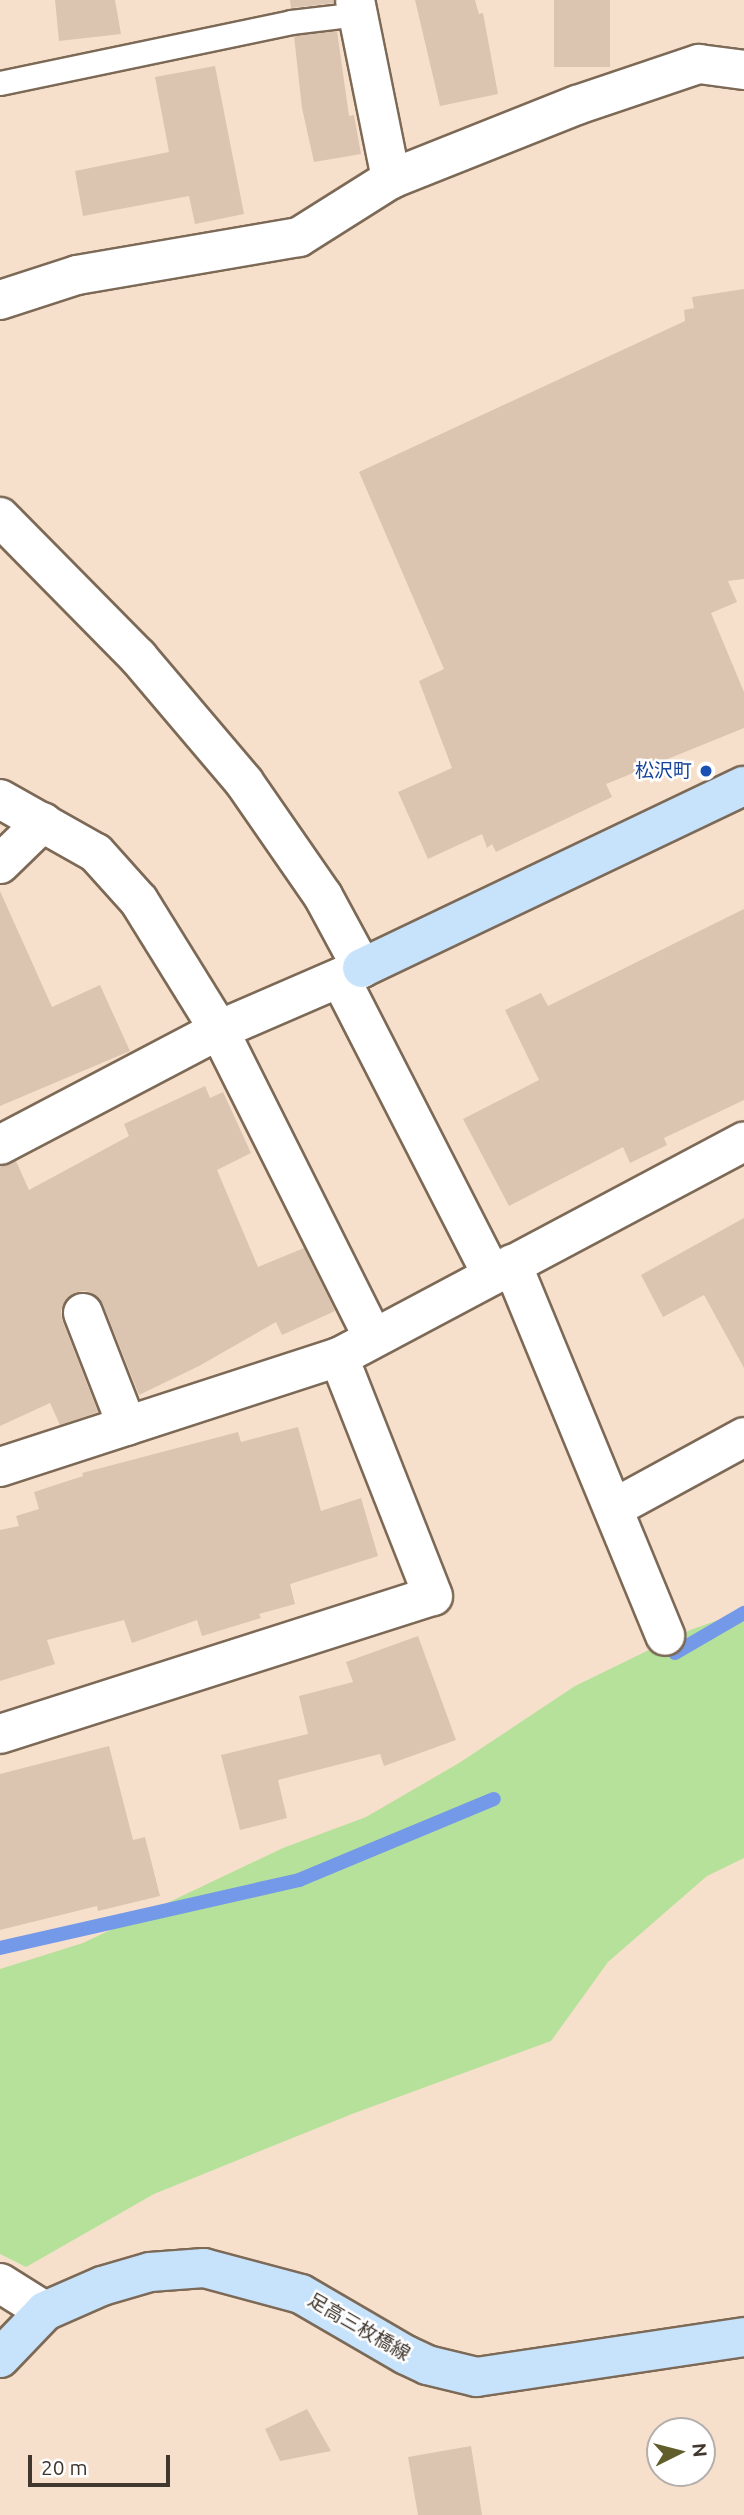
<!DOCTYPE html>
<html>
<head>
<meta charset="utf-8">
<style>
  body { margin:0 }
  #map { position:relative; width:744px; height:2515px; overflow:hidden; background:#f7e0cb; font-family:Ubuntu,"Noto Sans JP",sans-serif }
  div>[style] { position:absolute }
  .green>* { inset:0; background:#b5e19b }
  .stream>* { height:14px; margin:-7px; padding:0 7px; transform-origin:7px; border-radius:7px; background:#7499e8 }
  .building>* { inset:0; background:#dbc4b0; transform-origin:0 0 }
  .roads { filter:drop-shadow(2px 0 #7c6956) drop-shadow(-2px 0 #7c6956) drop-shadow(0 2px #7c6956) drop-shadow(0 -2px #7c6956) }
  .lane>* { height:23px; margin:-11.5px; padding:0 11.5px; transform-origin:11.5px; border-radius:11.5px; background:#fff }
  .street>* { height:38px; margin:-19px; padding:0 19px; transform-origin:19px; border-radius:19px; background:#fff }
  .secondary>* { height:38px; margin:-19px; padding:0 19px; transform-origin:19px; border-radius:19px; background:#c7e2fb }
  .dots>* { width:19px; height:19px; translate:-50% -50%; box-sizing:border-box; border:4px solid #fff; border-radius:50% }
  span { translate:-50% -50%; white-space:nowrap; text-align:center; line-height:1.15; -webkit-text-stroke:5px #fff; paint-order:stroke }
  .transit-label { font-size:19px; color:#164399 }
  .right { translate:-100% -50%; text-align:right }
  .street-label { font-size:19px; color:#40372f }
  .north { position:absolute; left:646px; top:2417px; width:70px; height:70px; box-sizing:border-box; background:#fff; border:2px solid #b3afac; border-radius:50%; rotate:84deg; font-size:19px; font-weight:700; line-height:28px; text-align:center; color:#40372f }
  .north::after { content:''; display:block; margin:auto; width:24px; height:32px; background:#625e2b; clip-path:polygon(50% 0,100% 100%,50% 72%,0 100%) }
  .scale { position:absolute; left:28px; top:2455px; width:142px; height:32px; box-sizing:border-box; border:4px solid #40372f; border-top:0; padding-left:9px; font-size:21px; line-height:24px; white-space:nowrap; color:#40372f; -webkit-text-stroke:5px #fff; paint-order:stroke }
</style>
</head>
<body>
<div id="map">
  <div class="green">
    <i style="clip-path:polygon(744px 1611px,744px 1858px,707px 1876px,608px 1962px,551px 2041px,352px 2114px,154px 2194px,26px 2267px,0 2254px,0 1969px,83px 1943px,283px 1848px,366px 1817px,459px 1763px,575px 1686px,690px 1630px)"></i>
  </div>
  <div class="stream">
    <i style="left:675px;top:1653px;width:80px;rotate:-30.1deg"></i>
    <i style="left:0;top:1948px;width:307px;rotate:-12.8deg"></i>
    <i style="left:299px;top:1880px;width:211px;rotate:-22.6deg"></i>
  </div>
  <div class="building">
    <i style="clip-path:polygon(55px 0,115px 0,121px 34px,59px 41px)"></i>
    <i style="clip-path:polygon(290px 0,333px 0,334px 3px,291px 8px)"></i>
    <i style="clip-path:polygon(415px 0,475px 0,479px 14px,483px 13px,498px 94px,440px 106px)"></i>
    <i style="left:554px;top:0;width:56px;height:67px"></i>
    <i style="clip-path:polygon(337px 31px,349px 116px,354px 115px,361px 154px,314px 162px,302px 108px,294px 36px)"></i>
    <i style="clip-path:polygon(215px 66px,244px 214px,195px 224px,189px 196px,83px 216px,75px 171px,169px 152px,155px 77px)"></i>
    <i style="clip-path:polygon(744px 289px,744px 579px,728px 581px,737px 602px,711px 613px,744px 692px,744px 728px,606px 784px,612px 797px,496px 852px,492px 844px,487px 848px,482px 834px,428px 859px,398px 792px,452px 768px,419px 681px,444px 669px,359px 472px,685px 321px,684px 310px,694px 308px,692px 297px)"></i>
    <i style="clip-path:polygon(0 891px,52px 1007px,100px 985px,130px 1051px,0 1106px)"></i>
    <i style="clip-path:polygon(744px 909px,744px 1100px,664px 1138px,667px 1145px,630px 1163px,623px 1147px,509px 1206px,463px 1119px,539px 1080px,505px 1010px,541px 993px,548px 1006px)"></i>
    <i style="clip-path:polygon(205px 1086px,210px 1098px,223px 1092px,251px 1153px,217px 1170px,258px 1267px,304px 1248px,335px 1311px,282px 1335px,276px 1322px,199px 1366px,139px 1395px,103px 1304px,96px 1296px,86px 1291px,76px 1292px,66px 1300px,61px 1310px,62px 1320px,98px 1412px,60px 1425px,50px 1403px,0 1426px,0 1167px,16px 1161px,29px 1190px,129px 1136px,124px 1124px)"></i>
    <i style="clip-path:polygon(744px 1218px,744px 1368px,704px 1295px,663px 1317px,641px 1275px)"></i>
    <i style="clip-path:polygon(298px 1427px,321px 1511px,361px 1498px,378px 1556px,290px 1584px,295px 1604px,259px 1614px,261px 1618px,202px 1636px,197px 1620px,132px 1643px,124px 1620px,47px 1640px,55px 1664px,0 1681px,0 1530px,19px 1526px,16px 1516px,39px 1509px,34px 1492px,83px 1476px,82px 1473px,238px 1432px,241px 1442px)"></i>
    <i style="clip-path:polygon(418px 1636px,456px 1740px,384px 1766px,380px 1754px,278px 1780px,287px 1818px,240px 1830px,221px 1755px,308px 1734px,299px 1696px,353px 1682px,346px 1662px)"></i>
    <i style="clip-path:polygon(109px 1746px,133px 1840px,145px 1837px,160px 1896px,98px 1911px,97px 1906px,0 1930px,0 1774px)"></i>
    <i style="clip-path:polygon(307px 2409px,331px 2451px,280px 2461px,265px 2429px)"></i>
    <i style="clip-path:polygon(471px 2446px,482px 2515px,418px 2515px,408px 2457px)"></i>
  </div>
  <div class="roads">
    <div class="lane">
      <i style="left:0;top:83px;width:297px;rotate:-11.8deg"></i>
      <i style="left:291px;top:22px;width:67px;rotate:-6.8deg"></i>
    </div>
    <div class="street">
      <i style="left:355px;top:0;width:183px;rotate:78.6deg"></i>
      <i style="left:0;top:300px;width:81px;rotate:-18deg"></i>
      <i style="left:77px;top:275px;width:225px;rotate:-9.7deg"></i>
      <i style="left:299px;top:237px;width:109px;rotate:-32.2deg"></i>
      <i style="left:391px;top:179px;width:200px;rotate:-21.7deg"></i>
      <i style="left:577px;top:105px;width:129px;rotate:-18.6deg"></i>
      <i style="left:699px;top:64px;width:45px;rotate:7.6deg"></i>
      <i style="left:0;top:517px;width:197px;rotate:45.4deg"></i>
      <i style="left:138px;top:657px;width:164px;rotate:49.7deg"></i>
      <i style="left:244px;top:782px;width:139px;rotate:55.3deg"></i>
      <i style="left:323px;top:896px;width:82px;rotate:61.6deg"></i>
      <i style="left:362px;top:968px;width:156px;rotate:156.6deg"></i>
      <i style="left:219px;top:1030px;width:247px;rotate:152.3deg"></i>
      <i style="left:0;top:799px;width:110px;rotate:29.4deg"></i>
      <i style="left:96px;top:853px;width:64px;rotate:48.1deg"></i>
      <i style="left:139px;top:901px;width:152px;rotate:58.2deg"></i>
      <i style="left:219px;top:1030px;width:344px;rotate:63.4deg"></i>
      <i style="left:0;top:864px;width:60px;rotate:-44.3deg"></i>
      <i style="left:340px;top:978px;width:334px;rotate:62.9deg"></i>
      <i style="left:512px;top:1264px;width:402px;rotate:67.6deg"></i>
      <i style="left:83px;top:1313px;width:121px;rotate:68.7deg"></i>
      <i style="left:0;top:1467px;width:356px;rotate:-18deg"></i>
      <i style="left:339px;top:1357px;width:459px;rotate:-28deg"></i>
      <i style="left:614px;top:1508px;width:148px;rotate:-28.6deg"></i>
      <i style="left:0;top:1734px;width:454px;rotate:-17.7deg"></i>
      <i style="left:433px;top:1596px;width:257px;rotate:-111.5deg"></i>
      <i style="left:0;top:2283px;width:53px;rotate:31.9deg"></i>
    </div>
    <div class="secondary">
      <i style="left:362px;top:968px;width:423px;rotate:-25.5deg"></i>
      <i style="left:0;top:2358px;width:65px;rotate:-46.2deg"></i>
      <i style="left:45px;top:2311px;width:62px;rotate:-23.7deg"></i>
      <i style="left:102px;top:2286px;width:50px;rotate:-16.3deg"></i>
      <i style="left:150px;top:2272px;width:54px;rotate:-4.2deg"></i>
      <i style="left:204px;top:2268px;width:100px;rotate:15deg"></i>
      <i style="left:301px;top:2294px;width:121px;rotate:30.2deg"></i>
      <i style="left:406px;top:2355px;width:23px;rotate:25deg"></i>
      <i style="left:427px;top:2365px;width:51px;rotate:13.5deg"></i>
      <i style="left:477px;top:2377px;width:270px;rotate:-8.5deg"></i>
    </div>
  </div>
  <div class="dots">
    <i style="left:706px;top:771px;background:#1a4fb4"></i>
  </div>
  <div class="transit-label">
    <span class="right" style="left:692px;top:771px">松沢町</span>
  </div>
  <div class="street-label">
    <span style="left:359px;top:2327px;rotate:30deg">足高三枚橋線</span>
  </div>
  <div class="north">N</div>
  <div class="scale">20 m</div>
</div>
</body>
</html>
